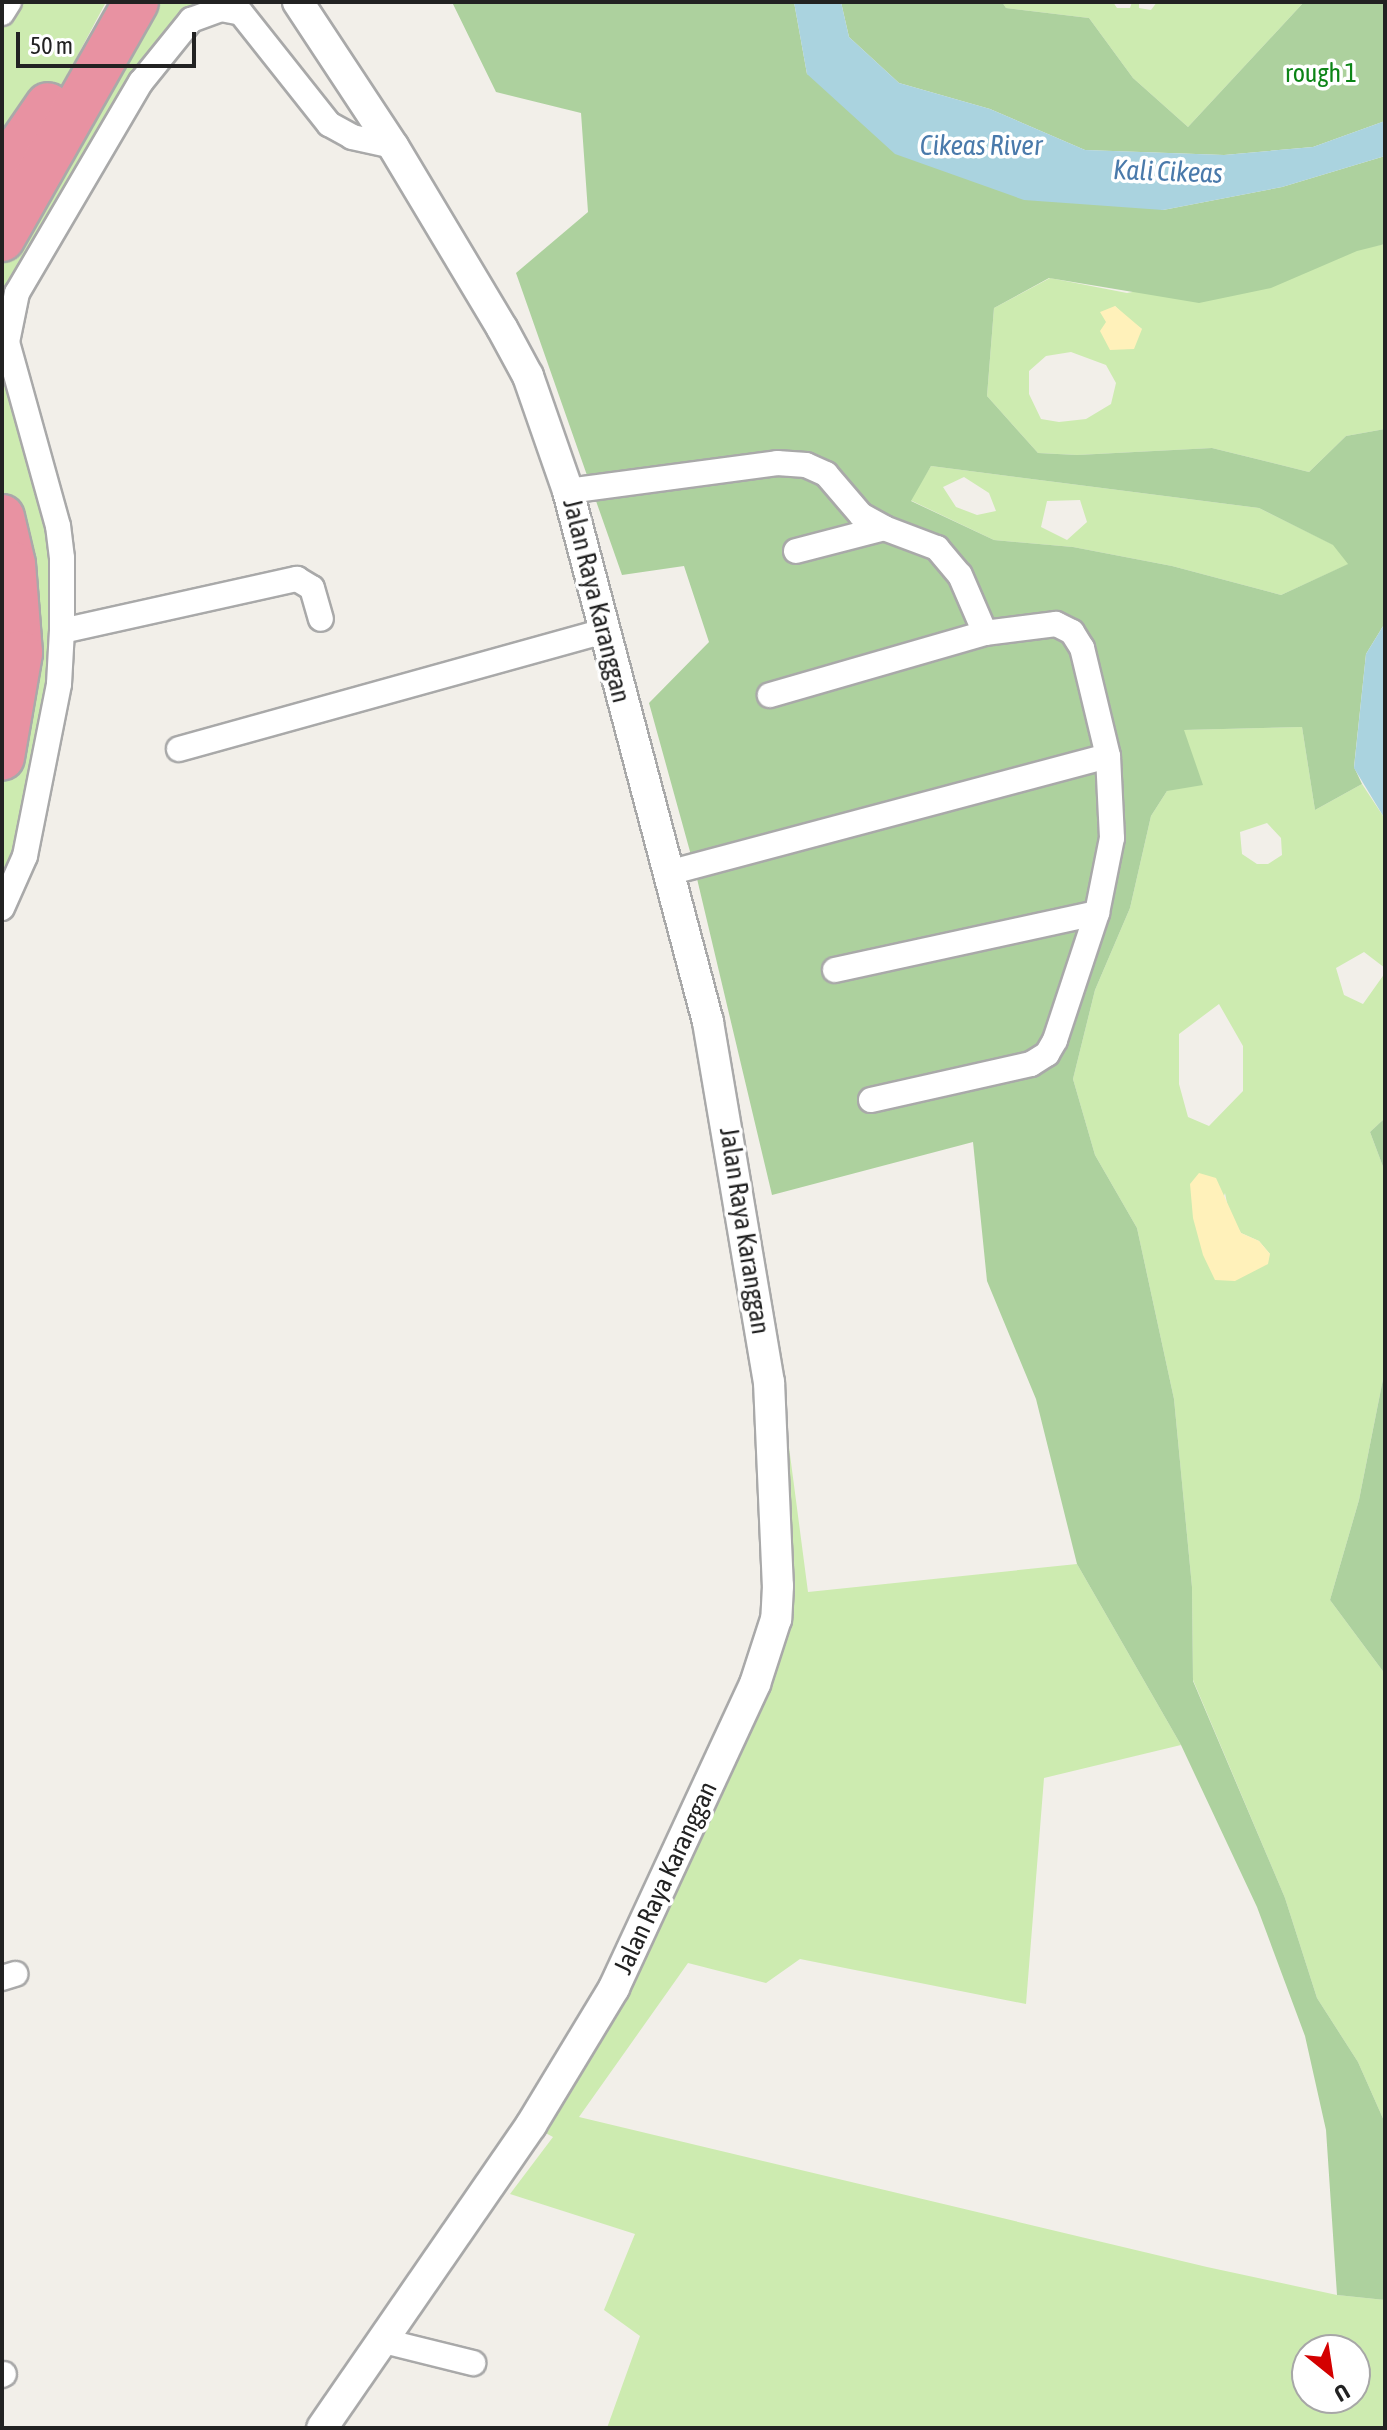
<!DOCTYPE html>
<html>
<head>
<meta charset="utf-8">
<style>
  body { margin:0 }
  #map { position:relative; width:1387px; height:2430px; overflow:hidden; background:#f2efe9; font-family:"Asap Condensed",sans-serif }
  div>[style] { position:absolute }
  .grass>* { inset:0; background:#cdebb0 }
  .forest>* { inset:0; background:#add19e }
  .sand>* { inset:0; background:#fff1ba }
  .water>* { inset:0; background:#aad3df }
  .roads { filter:drop-shadow(2px 0 #a9a9a9) drop-shadow(-2px 0 #a9a9a9) drop-shadow(0 2px #a9a9a9) drop-shadow(0 -2px #a9a9a9) }
  .minor>* { height:24px; margin:-12px; padding:0 12px; transform-origin:12px; border-radius:12px; background:#fff }
  .tertiary>* { height:30px; margin:-15px; padding:0 15px; transform-origin:15px; border-radius:15px; background:#fff }
  .motorway>* { height:44px; margin:-22px; padding:0 22px; transform-origin:22px; border-radius:22px; background:#e892a2 }
  span { translate:-50% -50%; white-space:nowrap; text-align:center; line-height:1.15; -webkit-text-stroke:7px #fff; paint-order:stroke }
  .park-label { font-size:26px; color:#0c8416 }
  .street-label { font-size:26px; color:#222 }
  .water-label { font-size:28px; color:#4a7aab; font-style:italic }
  .frame { position:absolute; inset:0; border:4px solid #222; pointer-events:none }
  .north { position:absolute; left:1291px; top:2334px; width:80px; height:80px; box-sizing:border-box; background:#fff; border:2px solid #a7a7a7; border-radius:50%; rotate:150deg; font-size:22px; font-weight:700; line-height:32px; text-align:center; color:#222 }
  .north::after { content:''; display:block; margin:auto; width:28px; height:36px; background:#d40000; clip-path:polygon(50% 0,100% 100%,50% 72%,0 100%) }
  .scale { position:absolute; left:16px; top:32px; width:180px; height:36px; box-sizing:border-box; border:4px solid #222; border-top:0; padding-left:10px; font-size:24px; line-height:28px; white-space:nowrap; color:#222; -webkit-text-stroke:6px #fff; paint-order:stroke }
</style>
</head>
<body>
<div id="map">
  <div class="grass">
    <i style="clip-path:polygon(9px 2px,106px 2px,62px 85px,6px 169px,136px 2px,205px 2px,141px 82px,16px 294px,7px 342px,58px 526px,59px 684px,2px 908px,2px 13px)"></i>
    <i style="clip-path:polygon(1002px 2px,1113px 2px,1117px 8px,1130px 8px,1132px 2px,1139px 2px,1139px 8px,1151px 10px,1157px 2px,1304px 2px,1188px 127px,1133px 78px,1089px 18px,1006px 8px)"></i>
    <i style="clip-path:polygon(evenodd,1385px 244px,1385px 429px,1346px 436px,1309px 472px,1212px 448px,1077px 455px,1038px 453px,987px 396px,994px 308px,1050px 278px,1127px 293px,1385px 244px,1115px 306px,1127px 318px,1142px 329px,1106px 322px,1115px 306px,1385px 244px,1071px 352px,1106px 365px,1116px 383px,1111px 404px,1086px 419px,1059px 422px,1041px 419px,1029px 394px,1029px 371px,1046px 356px,1071px 352px)"></i>
    <i style="clip-path:polygon(evenodd,931px 466px,1259px 508px,1334px 545px,1349px 564px,1281px 595px,1172px 566px,1073px 547px,994px 540px,910px 500px,931px 466px,964px 477px,989px 493px,996px 511px,977px 515px,956px 507px,943px 487px,964px 477px,931px 466px,1080px 500px,1087px 522px,1067px 540px,1041px 527px,1047px 501px,1080px 500px)"></i>
    <i style="clip-path:polygon(evenodd,1302px 727px,1315px 810px,1362px 784px,1385px 819px,1385px 968px,1364px 952px,1336px 968px,1344px 995px,1363px 1004px,1385px 973px,1385px 1118px,1370px 1132px,1385px 1172px,1385px 1369px,1359px 1500px,1330px 1600px,1385px 1674px,1385px 2123px,1358px 2062px,1317px 1998px,1285px 1898px,1193px 1680px,1192px 1587px,1174px 1399px,1137px 1228px,1095px 1155px,1073px 1079px,1095px 990px,1130px 908px,1151px 816px,1167px 791px,1184px 730px,1302px 727px,1267px 823px,1281px 838px,1282px 855px,1268px 864px,1257px 864px,1242px 854px,1240px 832px,1267px 823px,1302px 727px,1219px 1004px,1243px 1046px,1243px 1091px,1209px 1126px,1188px 1117px,1179px 1084px,1179px 1034px,1219px 1004px,1302px 727px,1225px 1193px,1229px 1213px,1241px 1233px,1259px 1241px,1270px 1254px,1203px 1255px,1225px 1193px)"></i>
    <i style="clip-path:polygon(evenodd,784px 1378px,784px 1409px,808px 1592px,1077px 1564px,1181px 1745px,1044px 1778px,1026px 2004px,800px 1959px,766px 1983px,688px 1963px,579px 2117px,1207px 2267px,1337px 2295px,1385px 2300px,1385px 2428px,607px 2428px,640px 2336px,604px 2310px,635px 2234px,510px 2194px,553px 2137px,531px 2125px,767px 1653px,769px 1382px,784px 1378px,1307px 2350px,1355px 2350px,1355px 2398px,1307px 2398px,1307px 2350px)"></i>
  </div>
  <div class="forest">
    <i style="clip-path:polygon(evenodd,452px 2px,794px 2px,807px 74px,1163px 210px,1282px 187px,1385px 156px,1385px 244px,1357px 251px,1271px 288px,1199px 303px,1049px 278px,994px 308px,987px 396px,1038px 453px,1077px 455px,1212px 448px,1309px 472px,1346px 436px,1385px 429px,1385px 623px,1366px 654px,1354px 767px,1362px 784px,1315px 810px,1302px 727px,1184px 730px,1203px 785px,1167px 791px,1151px 816px,1130px 908px,1095px 990px,1073px 1079px,1095px 1155px,1137px 1228px,1174px 1399px,1192px 1587px,1193px 1681px,1285px 1898px,1317px 1998px,1358px 2062px,1385px 2123px,1385px 2300px,1337px 2295px,1326px 2130px,1305px 2036px,1257px 1907px,1181px 1745px,1077px 1564px,1036px 1399px,987px 1281px,973px 1142px,772px 1195px,694px 866px,649px 703px,709px 642px,684px 566px,622px 575px,516px 273px,588px 212px,581px 113px,496px 92px,452px 2px,931px 466px,1259px 508px,1333px 545px,1348px 564px,1281px 595px,1172px 566px,1073px 547px,994px 540px,911px 501px,931px 466px)"></i>
    <i style="clip-path:polygon(841px 2px,1002px 2px,1006px 8px,1089px 18px,1133px 78px,1188px 127px,1304px 2px,1385px 2px,1385px 121px,1313px 147px,1224px 155px,1085px 150px,990px 109px,899px 83px,849px 37px)"></i>
    <i style="clip-path:polygon(1385px 1118px,1385px 1172px,1370px 1132px)"></i>
    <i style="clip-path:polygon(1385px 1369px,1385px 1674px,1330px 1600px,1359px 1500px)"></i>
  </div>
  <div class="sand">
    <i style="clip-path:polygon(1115px 306px,1142px 329px,1134px 349px,1110px 350px,1100px 331px,1106px 322px,1100px 312px)"></i>
    <i style="clip-path:polygon(1199px 1173px,1216px 1178px,1241px 1233px,1259px 1241px,1270px 1254px,1268px 1264px,1235px 1281px,1215px 1280px,1203px 1255px,1193px 1218px,1190px 1184px)"></i>
  </div>
  <div class="water">
    <i style="clip-path:polygon(794px 2px,841px 2px,849px 37px,899px 83px,990px 109px,1085px 150px,1224px 155px,1313px 147px,1385px 121px,1385px 156px,1282px 187px,1163px 210px,1024px 200px,895px 154px,807px 74px)"></i>
    <i style="clip-path:polygon(1385px 623px,1385px 819px,1354px 768px,1366px 654px)"></i>
  </div>
  <div class="roads">
    <div class="minor">
      <i style="left:2px;top:13px;width:13px;rotate:-58deg"></i>
      <i style="left:568px;top:491px;width:211px;rotate:-7.6deg"></i>
      <i style="left:777px;top:463px;width:29px;rotate:4deg"></i>
      <i style="left:806px;top:465px;width:22px;rotate:24deg"></i>
      <i style="left:826px;top:474px;width:54px;rotate:49.5deg"></i>
      <i style="left:861px;top:515px;width:26px;rotate:29deg"></i>
      <i style="left:884px;top:528px;width:57px;rotate:20.7deg"></i>
      <i style="left:937px;top:548px;width:35px;rotate:50deg"></i>
      <i style="left:960px;top:575px;width:63px;rotate:66.7deg"></i>
      <i style="left:985px;top:633px;width:224px;rotate:163.9deg"></i>
      <i style="left:796px;top:551px;width:91px;rotate:-14.6deg"></i>
      <i style="left:62px;top:631px;width:241px;rotate:-12.5deg"></i>
      <i style="left:297px;top:579px;width:17px;rotate:31deg"></i>
      <i style="left:312px;top:588px;width:32px;rotate:74deg"></i>
      <i style="left:179px;top:749px;width:442px;rotate:-15.5deg"></i>
      <i style="left:668px;top:873px;width:455px;rotate:-14.9deg"></i>
      <i style="left:1108px;top:756px;width:111px;rotate:-103.5deg"></i>
      <i style="left:1082px;top:648px;width:19px;rotate:-122deg"></i>
      <i style="left:1072px;top:632px;width:18px;rotate:-153deg"></i>
      <i style="left:1056px;top:624px;width:72px;rotate:172.8deg"></i>
      <i style="left:2px;top:908px;width:57px;rotate:-66.1deg"></i>
      <i style="left:25px;top:856px;width:175px;rotate:-78.8deg"></i>
      <i style="left:59px;top:684px;width:53px;rotate:-86.8deg"></i>
      <i style="left:62px;top:631px;width:73px;rotate:-90deg"></i>
      <i style="left:62px;top:558px;width:32px;rotate:-97deg"></i>
      <i style="left:58px;top:526px;width:191px;rotate:-105.5deg"></i>
      <i style="left:7px;top:342px;width:50px;rotate:-78.5deg"></i>
      <i style="left:17px;top:293px;width:245px;rotate:-59.6deg"></i>
      <i style="left:141px;top:82px;width:80px;rotate:-51.1deg"></i>
      <i style="left:191px;top:20px;width:32px;rotate:-20deg"></i>
      <i style="left:221px;top:9px;width:20px;rotate:11deg"></i>
      <i style="left:241px;top:13px;width:142px;rotate:51.6deg"></i>
      <i style="left:329px;top:124px;width:26px;rotate:29deg"></i>
      <i style="left:352px;top:137px;width:42px;rotate:12.4deg"></i>
      <i style="left:835px;top:970px;width:268px;rotate:-12.3deg"></i>
      <i style="left:1097px;top:913px;width:76px;rotate:-78.7deg"></i>
      <i style="left:1112px;top:838px;width:82px;rotate:-92.8deg"></i>
      <i style="left:871px;top:1100px;width:164px;rotate:-12.7deg"></i>
      <i style="left:1031px;top:1064px;width:19px;rotate:-32deg"></i>
      <i style="left:1047px;top:1054px;width:16px;rotate:-60deg"></i>
      <i style="left:1055px;top:1040px;width:134px;rotate:-71.7deg"></i>
      <i style="left:2px;top:1978px;width:14px;rotate:-17deg"></i>
      <i style="left:384px;top:2341px;width:92px;rotate:13.9deg"></i>
      <i style="left:2px;top:2375px;width:2px;rotate:-27deg"></i>
    </div>
    <div class="tertiary">
      <i style="left:298px;top:2px;width:173px;rotate:56.6deg"></i>
      <i style="left:393px;top:146px;width:212px;rotate:59.1deg"></i>
      <i style="left:502px;top:328px;width:55px;rotate:61.6deg"></i>
      <i style="left:528px;top:376px;width:122px;rotate:70.8deg"></i>
      <i style="left:568px;top:491px;width:549px;rotate:75.23deg"></i>
      <i style="left:708px;top:1022px;width:365px;rotate:80.4deg"></i>
      <i style="left:769px;top:1382px;width:204px;rotate:87.5deg"></i>
      <i style="left:778px;top:1586px;width:33px;rotate:93deg"></i>
      <i style="left:776px;top:1619px;width:68px;rotate:107.9deg"></i>
      <i style="left:755px;top:1684px;width:335px;rotate:114.9deg"></i>
      <i style="left:614px;top:1988px;width:160px;rotate:121.2deg"></i>
      <i style="left:531px;top:2125px;width:368px;rotate:124.6deg"></i>
    </div>
    <div class="motorway">
      <i style="left:2px;top:172px;width:81px;rotate:-55.5deg"></i>
      <i style="left:2px;top:239px;width:272px;rotate:-60.5deg"></i>
      <i style="left:2px;top:517px;width:48px;rotate:76.8deg"></i>
      <i style="left:13px;top:564px;width:89px;rotate:85.5deg"></i>
      <i style="left:20px;top:653px;width:106px;rotate:99.8deg"></i>
    </div>
  </div>
  <div class="park-label">
    <span style="left:1321px;top:74px">rough 1</span>
  </div>
  <div class="street-label">
    <span style="left:596px;top:601px;rotate:76deg">Jalan Raya Karanggan</span>
    <span style="left:744px;top:1231px;rotate:81deg">Jalan Raya Karanggan</span>
    <span style="left:666px;top:1878px;rotate:-65deg">Jalan Raya Karanggan</span>
  </div>
  <div class="water-label">
    <span style="left:981px;top:145px">Cikeas River</span>
    <span style="left:1168px;top:171px;rotate:2deg">Kali Cikeas</span>
  </div>
  <div class="frame"></div>
  <div class="north">U</div>
  <div class="scale">50 m</div>
</div>
</body>
</html>
